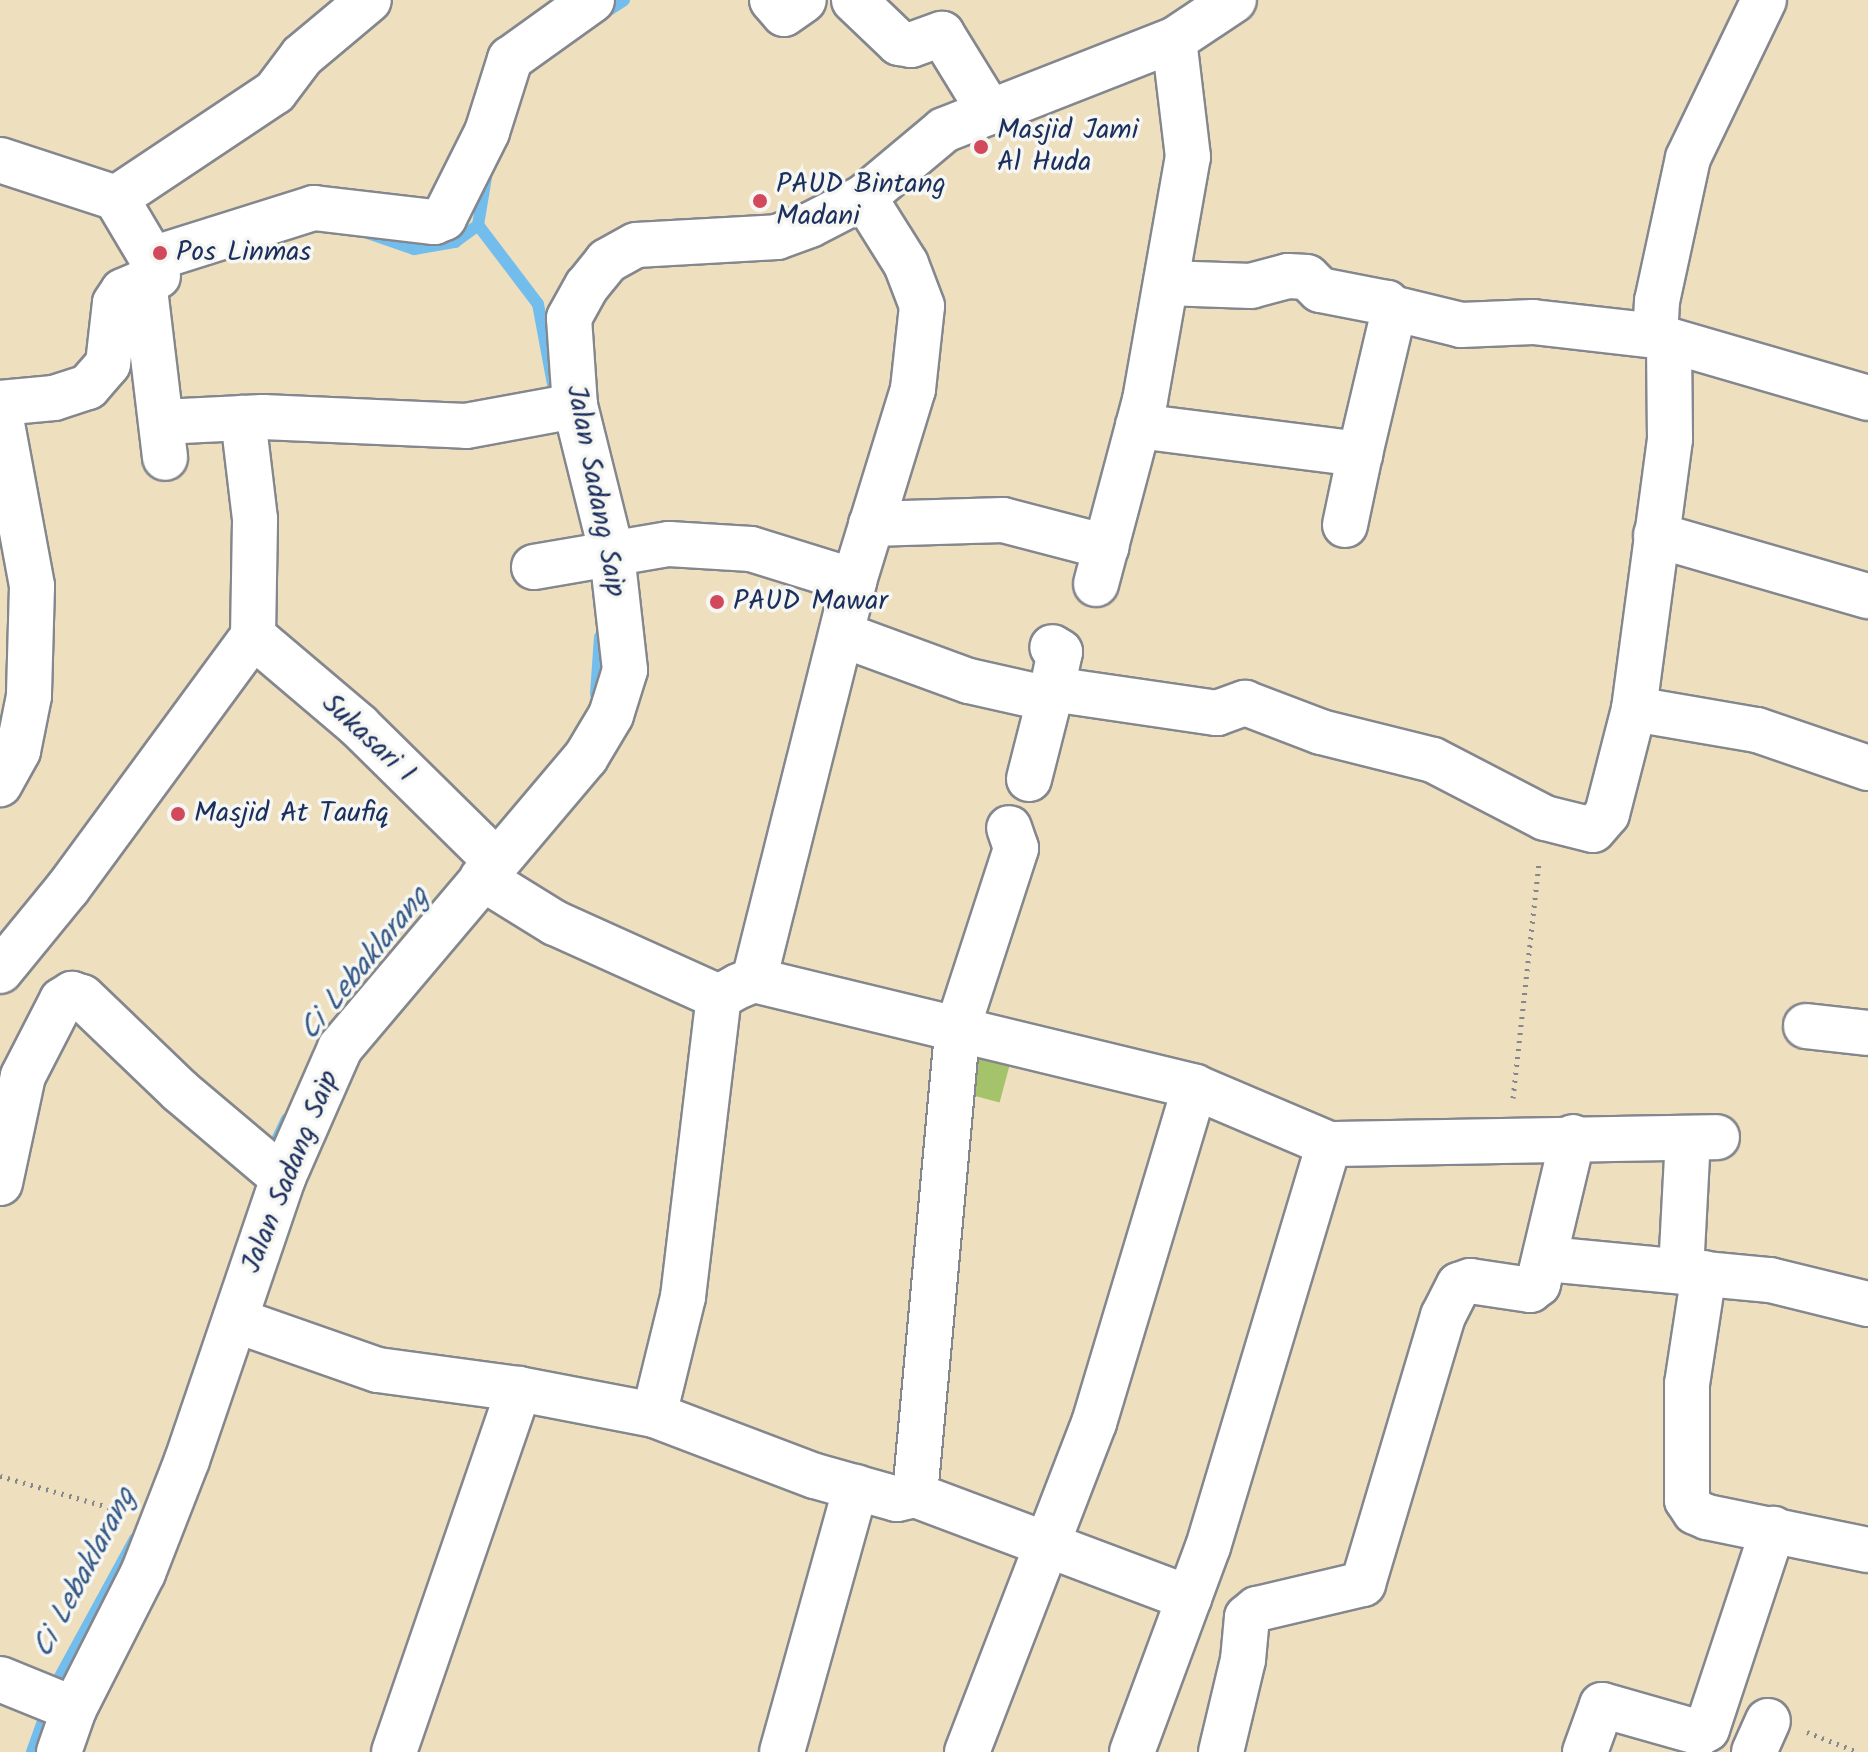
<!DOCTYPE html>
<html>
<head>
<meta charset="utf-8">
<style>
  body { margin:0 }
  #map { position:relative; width:1868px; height:1752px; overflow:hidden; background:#eedfbf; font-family:Kalam,sans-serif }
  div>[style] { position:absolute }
  .green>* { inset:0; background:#a5c36b; transform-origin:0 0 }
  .stream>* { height:12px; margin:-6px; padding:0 6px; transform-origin:6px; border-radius:6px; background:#73bdec }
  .path>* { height:5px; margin-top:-2.5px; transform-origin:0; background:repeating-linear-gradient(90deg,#84878e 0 2px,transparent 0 8px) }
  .roads { filter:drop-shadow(2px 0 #84878e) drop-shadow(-2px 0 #84878e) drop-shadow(0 2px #84878e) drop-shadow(0 -2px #84878e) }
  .minor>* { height:44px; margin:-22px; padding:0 22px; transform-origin:22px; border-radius:22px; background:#fff }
  .dots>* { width:22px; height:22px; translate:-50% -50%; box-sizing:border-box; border:4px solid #f6f6f2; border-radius:50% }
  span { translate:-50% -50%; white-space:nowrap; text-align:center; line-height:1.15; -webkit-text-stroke:7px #f6f6f2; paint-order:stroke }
  .poi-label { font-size:28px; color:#1b2f5e }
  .left { translate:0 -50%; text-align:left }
  .street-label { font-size:28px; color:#1b2f5e }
  .water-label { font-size:30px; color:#355a89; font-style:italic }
</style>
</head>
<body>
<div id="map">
  <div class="green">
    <i style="left:973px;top:1055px;width:38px;height:39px;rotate:15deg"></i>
  </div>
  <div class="stream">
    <i style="left:598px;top:17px;width:31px;rotate:-33deg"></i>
    <i style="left:478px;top:225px;width:99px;rotate:52.8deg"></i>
    <i style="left:538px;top:304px;width:81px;rotate:79.4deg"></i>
    <i style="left:368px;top:233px;width:49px;rotate:19.2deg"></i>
    <i style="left:414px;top:249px;width:42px;rotate:-9.7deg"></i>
    <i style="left:455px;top:242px;width:29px;rotate:-36deg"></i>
    <i style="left:478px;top:225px;width:55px;rotate:-80.5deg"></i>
    <i style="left:596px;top:694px;width:57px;rotate:-86deg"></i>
    <i style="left:269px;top:1157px;width:42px;rotate:-64.7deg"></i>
    <i style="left:32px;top:1752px;width:74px;rotate:-70.3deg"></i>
    <i style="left:57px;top:1682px;width:163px;rotate:-61.4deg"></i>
  </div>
  <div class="path">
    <i style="left:1513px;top:1098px;width:238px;rotate:-83.7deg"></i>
    <i style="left:0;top:1476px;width:127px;rotate:16deg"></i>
    <i style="left:1807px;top:1732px;width:55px;rotate:21.4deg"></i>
  </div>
  <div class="roads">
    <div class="minor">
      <i style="left:772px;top:0;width:18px;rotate:49deg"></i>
      <i style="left:784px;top:14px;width:24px;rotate:-35deg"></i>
      <i style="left:854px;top:0;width:62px;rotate:43.7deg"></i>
      <i style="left:899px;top:43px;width:12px;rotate:9deg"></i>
      <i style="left:911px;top:45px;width:33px;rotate:-20deg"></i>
      <i style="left:942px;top:34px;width:92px;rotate:58.4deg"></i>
      <i style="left:1764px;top:0;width:175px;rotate:115.7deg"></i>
      <i style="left:1688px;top:158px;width:146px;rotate:102.2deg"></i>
      <i style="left:1657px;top:301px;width:35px;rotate:93deg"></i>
      <i style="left:1655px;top:336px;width:222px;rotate:16.2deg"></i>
      <i style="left:0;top:160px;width:122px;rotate:18.1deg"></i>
      <i style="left:116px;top:198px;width:74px;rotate:59.3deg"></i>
      <i style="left:116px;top:198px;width:191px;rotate:-33.7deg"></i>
      <i style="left:275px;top:92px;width:45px;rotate:-53.1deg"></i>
      <i style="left:302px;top:56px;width:87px;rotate:-39.9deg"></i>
      <i style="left:152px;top:259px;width:170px;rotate:-17.5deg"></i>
      <i style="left:314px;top:208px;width:121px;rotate:6.7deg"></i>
      <i style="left:434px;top:222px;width:11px;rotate:-22deg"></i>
      <i style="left:444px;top:218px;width:96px;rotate:-63.4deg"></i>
      <i style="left:487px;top:132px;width:77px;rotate:-72.5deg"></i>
      <i style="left:510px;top:59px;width:101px;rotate:-35.7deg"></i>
      <i style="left:144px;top:281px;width:178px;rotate:83.2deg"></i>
      <i style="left:1392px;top:308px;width:71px;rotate:13.8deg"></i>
      <i style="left:1461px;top:325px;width:72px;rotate:-2.4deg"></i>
      <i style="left:1533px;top:322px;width:123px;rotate:6.5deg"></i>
      <i style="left:0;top:403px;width:54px;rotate:-5.3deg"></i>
      <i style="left:54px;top:398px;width:36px;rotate:-18deg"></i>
      <i style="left:88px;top:387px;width:30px;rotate:-49deg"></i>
      <i style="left:108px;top:364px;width:61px;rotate:-83.5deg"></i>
      <i style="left:115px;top:303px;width:14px;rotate:-56deg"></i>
      <i style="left:123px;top:291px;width:38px;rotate:-23deg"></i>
      <i style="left:0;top:413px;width:176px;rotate:79.5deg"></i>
      <i style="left:32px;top:586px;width:110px;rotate:91.6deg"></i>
      <i style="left:29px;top:696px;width:56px;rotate:101.3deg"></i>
      <i style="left:18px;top:751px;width:38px;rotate:119deg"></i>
      <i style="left:162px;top:422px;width:101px;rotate:-2.8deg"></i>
      <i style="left:263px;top:417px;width:203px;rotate:2.5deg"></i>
      <i style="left:466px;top:426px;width:111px;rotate:-10.4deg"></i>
      <i style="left:1138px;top:426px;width:224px;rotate:7.2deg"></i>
      <i style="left:1360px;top:454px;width:144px;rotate:-76.7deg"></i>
      <i style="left:1393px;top:314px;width:13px;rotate:-119deg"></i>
      <i style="left:1387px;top:303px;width:68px;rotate:-169deg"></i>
      <i style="left:1320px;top:290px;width:18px;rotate:-135deg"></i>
      <i style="left:1307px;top:277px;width:19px;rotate:-177deg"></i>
      <i style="left:1288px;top:276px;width:38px;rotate:165deg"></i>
      <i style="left:1251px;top:286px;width:85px;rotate:-178deg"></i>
      <i style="left:871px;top:524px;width:132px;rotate:-1.7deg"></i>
      <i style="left:1003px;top:520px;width:107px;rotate:14.6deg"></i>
      <i style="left:1345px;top:525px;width:73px;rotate:-78.1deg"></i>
      <i style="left:1656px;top:535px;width:221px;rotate:16.1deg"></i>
      <i style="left:534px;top:567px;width:137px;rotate:-9.7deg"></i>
      <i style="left:669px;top:544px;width:82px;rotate:3.5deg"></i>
      <i style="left:751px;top:549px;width:108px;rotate:17.3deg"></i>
      <i style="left:1096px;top:584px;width:190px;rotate:-75.1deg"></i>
      <i style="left:1145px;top:400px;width:247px;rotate:-80deg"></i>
      <i style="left:1188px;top:157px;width:118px;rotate:-96.8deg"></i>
      <i style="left:843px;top:635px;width:134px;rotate:20.1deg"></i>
      <i style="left:969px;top:681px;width:82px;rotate:12.7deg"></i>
      <i style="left:253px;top:636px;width:139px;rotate:40.3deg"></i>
      <i style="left:359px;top:726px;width:192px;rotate:44.6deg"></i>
      <i style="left:1052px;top:689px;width:38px;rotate:-78deg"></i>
      <i style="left:1060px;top:652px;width:9px;rotate:-148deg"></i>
      <i style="left:1634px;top:709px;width:125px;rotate:9.7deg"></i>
      <i style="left:1757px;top:730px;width:117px;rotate:18.9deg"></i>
      <i style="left:1029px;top:779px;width:93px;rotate:-75.7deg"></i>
      <i style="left:1052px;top:689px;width:167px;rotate:8.3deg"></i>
      <i style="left:1217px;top:713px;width:30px;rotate:-20deg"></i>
      <i style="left:1245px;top:703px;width:81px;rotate:20.9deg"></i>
      <i style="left:1321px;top:732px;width:115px;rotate:14deg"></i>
      <i style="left:1433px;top:760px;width:126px;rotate:27.4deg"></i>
      <i style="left:1545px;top:818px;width:49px;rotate:14deg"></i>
      <i style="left:1593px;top:830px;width:21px;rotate:-49deg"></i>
      <i style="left:1607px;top:814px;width:108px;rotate:-75.6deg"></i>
      <i style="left:1634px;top:709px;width:272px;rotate:-82.4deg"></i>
      <i style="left:1670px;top:439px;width:99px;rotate:-90.6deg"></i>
      <i style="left:482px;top:878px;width:86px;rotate:31.7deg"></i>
      <i style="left:555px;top:923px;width:180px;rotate:24.3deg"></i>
      <i style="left:0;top:971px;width:107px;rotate:-50.7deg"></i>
      <i style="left:68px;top:888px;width:313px;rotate:-53.7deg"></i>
      <i style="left:253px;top:636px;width:117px;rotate:-89deg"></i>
      <i style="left:255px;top:519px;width:102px;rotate:-96.8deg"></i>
      <i style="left:754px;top:980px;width:411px;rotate:-75.9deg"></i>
      <i style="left:854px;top:581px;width:201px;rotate:-72.9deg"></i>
      <i style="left:913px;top:389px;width:83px;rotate:-83.8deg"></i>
      <i style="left:922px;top:306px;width:45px;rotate:-110.9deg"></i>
      <i style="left:906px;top:264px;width:79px;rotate:-122.1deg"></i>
      <i style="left:1806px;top:1026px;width:62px;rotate:6.4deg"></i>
      <i style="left:0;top:1183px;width:109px;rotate:-77.9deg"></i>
      <i style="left:23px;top:1076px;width:85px;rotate:-62.8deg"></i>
      <i style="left:62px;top:1000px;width:12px;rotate:-31deg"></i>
      <i style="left:72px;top:994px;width:10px;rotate:17deg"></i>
      <i style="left:82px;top:997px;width:136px;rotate:43.8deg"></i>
      <i style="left:180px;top:1091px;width:135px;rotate:40.2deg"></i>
      <i style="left:1547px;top:1259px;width:224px;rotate:5.4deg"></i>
      <i style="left:1770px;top:1280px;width:101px;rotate:13.8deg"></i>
      <i style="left:1681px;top:1271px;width:132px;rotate:-87deg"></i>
      <i style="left:1704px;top:1273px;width:112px;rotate:98.7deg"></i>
      <i style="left:1687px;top:1384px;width:116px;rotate:90deg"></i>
      <i style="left:1687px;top:1500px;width:14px;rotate:56deg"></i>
      <i style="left:1695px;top:1512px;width:13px;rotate:23deg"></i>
      <i style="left:1707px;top:1517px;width:164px;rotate:11.6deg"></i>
      <i style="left:235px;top:1320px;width:151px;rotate:19.3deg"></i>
      <i style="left:378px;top:1370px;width:142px;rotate:7.7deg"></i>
      <i style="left:654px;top:1415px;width:172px;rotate:20.8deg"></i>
      <i style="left:815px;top:1476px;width:85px;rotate:15.7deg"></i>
      <i style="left:897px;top:1499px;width:18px;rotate:-13deg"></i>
      <i style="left:915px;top:1495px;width:470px;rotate:-84.8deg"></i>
      <i style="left:958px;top:1027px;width:188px;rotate:-72deg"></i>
      <i style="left:1016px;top:848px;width:21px;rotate:-109deg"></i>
      <i style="left:915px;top:1495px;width:293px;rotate:20.6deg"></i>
      <i style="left:0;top:1679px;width:80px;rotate:22.1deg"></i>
      <i style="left:59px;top:1752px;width:46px;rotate:-70.8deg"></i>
      <i style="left:74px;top:1709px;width:153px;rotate:-63.1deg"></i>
      <i style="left:143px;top:1573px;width:121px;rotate:-68.7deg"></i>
      <i style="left:187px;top:1460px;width:298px;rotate:-71.2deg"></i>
      <i style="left:283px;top:1178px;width:142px;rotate:-66.3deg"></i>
      <i style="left:340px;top:1048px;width:381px;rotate:-49.8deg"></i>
      <i style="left:586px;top:757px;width:49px;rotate:-59.2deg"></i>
      <i style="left:611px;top:715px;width:47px;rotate:-72.7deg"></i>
      <i style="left:625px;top:670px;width:117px;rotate:-96.4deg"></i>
      <i style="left:612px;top:554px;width:153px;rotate:-104deg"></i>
      <i style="left:575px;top:406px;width:88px;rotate:-93.9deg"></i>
      <i style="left:569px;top:318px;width:37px;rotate:-61deg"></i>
      <i style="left:587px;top:286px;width:32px;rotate:-51deg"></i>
      <i style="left:607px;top:261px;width:33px;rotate:-29deg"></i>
      <i style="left:636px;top:245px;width:141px;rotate:-3.2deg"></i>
      <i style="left:777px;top:237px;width:35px;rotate:-20deg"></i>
      <i style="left:810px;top:225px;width:61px;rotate:-27.4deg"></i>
      <i style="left:864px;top:197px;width:104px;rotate:-39.9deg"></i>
      <i style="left:944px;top:130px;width:247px;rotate:-21.4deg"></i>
      <i style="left:1174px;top:40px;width:72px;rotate:-33.7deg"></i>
      <i style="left:394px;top:1752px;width:384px;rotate:-71deg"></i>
      <i style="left:519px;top:1389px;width:137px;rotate:10.9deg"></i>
      <i style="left:654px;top:1415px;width:122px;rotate:-76.2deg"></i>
      <i style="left:683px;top:1297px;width:302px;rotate:-83.2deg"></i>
      <i style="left:719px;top:997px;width:23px;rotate:-29deg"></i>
      <i style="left:739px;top:986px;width:16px;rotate:-22deg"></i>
      <i style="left:754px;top:980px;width:454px;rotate:13.6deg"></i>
      <i style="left:1195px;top:1087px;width:146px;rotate:23deg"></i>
      <i style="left:1329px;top:1144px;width:388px;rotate:-1deg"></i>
      <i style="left:782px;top:1752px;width:275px;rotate:-74.4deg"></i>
      <i style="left:967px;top:1752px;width:353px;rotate:-68.9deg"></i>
      <i style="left:1094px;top:1423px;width:351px;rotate:-73.3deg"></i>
      <i style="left:1132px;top:1752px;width:219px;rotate:-69.7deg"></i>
      <i style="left:1208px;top:1547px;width:421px;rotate:-73.3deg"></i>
      <i style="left:1221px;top:1752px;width:95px;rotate:-76.6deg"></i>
      <i style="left:1243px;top:1660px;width:43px;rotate:-84.7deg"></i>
      <i style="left:1247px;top:1617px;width:13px;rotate:-39deg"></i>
      <i style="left:1257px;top:1609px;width:109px;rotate:-13.3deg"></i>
      <i style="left:1363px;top:1584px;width:280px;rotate:-73.4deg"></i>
      <i style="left:1443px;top:1316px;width:35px;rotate:-63deg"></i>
      <i style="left:1459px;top:1285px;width:12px;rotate:-20deg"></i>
      <i style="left:1470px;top:1281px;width:61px;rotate:8.5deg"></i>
      <i style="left:1530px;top:1290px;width:10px;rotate:-37deg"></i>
      <i style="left:1538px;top:1284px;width:151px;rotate:-76.6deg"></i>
      <i style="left:1585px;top:1752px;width:50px;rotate:-70.1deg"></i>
      <i style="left:1602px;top:1705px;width:102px;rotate:15.9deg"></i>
      <i style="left:1700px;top:1733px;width:8px;rotate:-30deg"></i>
      <i style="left:1707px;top:1729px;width:211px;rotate:-71.7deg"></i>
      <i style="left:1754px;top:1752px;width:34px;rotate:-66deg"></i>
    </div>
  </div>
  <div class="dots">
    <i style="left:981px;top:147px;background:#d1495b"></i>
    <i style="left:760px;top:201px;background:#d1495b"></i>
    <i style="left:160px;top:253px;background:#d1495b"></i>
    <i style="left:717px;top:602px;background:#d1495b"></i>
    <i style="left:178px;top:814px;background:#d1495b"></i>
  </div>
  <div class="poi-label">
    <span class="left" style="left:997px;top:147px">Masjid Jami<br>Al Huda</span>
    <span class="left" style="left:776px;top:201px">PAUD Bintang<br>Madani</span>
    <span class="left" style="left:176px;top:253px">Pos Linmas</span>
    <span class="left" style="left:733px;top:602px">PAUD Mawar</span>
    <span class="left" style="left:194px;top:814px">Masjid At Taufiq</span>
  </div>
  <div class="street-label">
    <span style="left:595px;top:491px;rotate:79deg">Jalan Sadang Saip</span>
    <span style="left:368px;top:739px;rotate:43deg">Sukasari I</span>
    <span style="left:291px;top:1172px;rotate:-68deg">Jalan Sadang Saip</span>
  </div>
  <div class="water-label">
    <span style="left:365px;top:964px;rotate:-51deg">Ci Lebaklarang</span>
    <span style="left:85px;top:1573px;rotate:-62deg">Ci Lebaklarang</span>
  </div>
</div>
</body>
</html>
